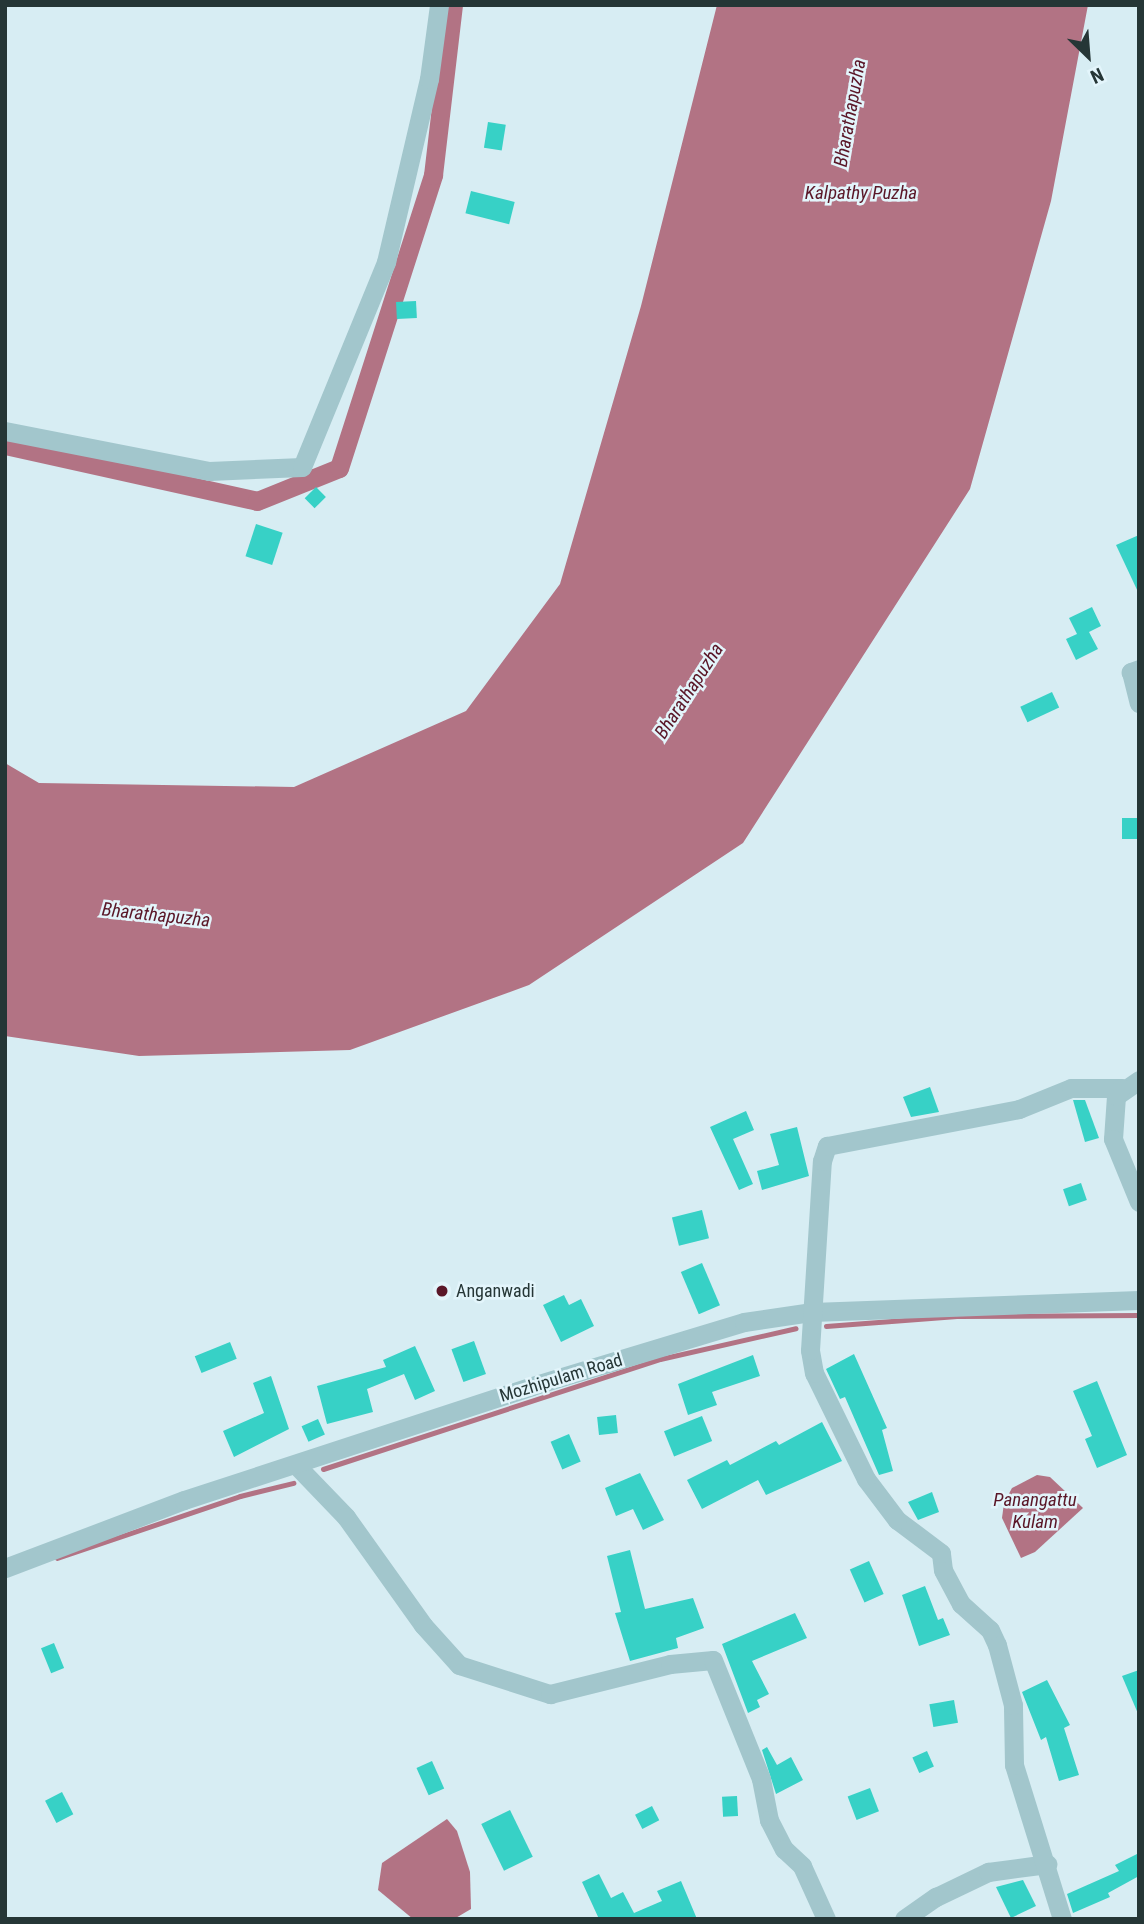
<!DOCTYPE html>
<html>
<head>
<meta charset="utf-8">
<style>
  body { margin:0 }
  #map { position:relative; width:1144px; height:1924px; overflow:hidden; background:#d7edf3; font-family:"Roboto Condensed",sans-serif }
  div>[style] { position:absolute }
  .water>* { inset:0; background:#b27384 }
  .stream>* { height:5px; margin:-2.5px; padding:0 2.5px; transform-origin:2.5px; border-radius:2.5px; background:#b27384 }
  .canal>* { height:19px; margin:-9.5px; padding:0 9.5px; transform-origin:9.5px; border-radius:9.5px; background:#b27384 }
  .building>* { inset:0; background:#37d1c6; transform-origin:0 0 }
  .street>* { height:19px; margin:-9.5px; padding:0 9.5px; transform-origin:9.5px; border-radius:9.5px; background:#a2c6cc }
  .dots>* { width:19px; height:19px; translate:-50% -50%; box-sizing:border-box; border:4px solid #e3f5fb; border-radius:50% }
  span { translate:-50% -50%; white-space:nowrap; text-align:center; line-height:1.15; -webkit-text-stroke:5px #e3f5fb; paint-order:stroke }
  .poi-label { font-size:18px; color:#253636 }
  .left { translate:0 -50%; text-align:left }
  .street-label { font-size:18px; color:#253636 }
  .water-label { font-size:19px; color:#5a1728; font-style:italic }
  .frame { position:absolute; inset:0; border:7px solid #253636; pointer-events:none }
  .north { position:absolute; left:1053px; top:21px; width:70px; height:70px; -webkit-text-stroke:5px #e3f5fb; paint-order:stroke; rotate:155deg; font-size:19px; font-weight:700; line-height:28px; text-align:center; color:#253636 }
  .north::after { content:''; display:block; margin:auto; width:24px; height:32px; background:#253636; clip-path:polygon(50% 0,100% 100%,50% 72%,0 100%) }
</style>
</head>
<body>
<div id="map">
  <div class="water">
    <i style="clip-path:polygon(717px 5px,1088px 5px,1051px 201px,970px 489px,743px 843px,529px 985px,350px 1050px,139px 1056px,5px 1036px,5px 763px,39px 783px,294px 787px,466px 711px,560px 584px,641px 306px)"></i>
    <i style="clip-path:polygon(1037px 1475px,1050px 1477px,1083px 1508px,1035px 1552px,1021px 1558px,1002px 1518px,1004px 1503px,1012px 1488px)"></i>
    <i style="clip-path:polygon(447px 1819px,457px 1831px,470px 1872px,471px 1909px,454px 1919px,413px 1919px,378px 1890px,382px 1863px)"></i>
  </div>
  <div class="stream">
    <i style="left:826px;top:1326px;width:131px;rotate:-4.4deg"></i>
    <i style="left:957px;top:1316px;width:182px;rotate:-0.3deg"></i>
    <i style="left:323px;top:1469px;width:354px;rotate:-18.1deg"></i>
    <i style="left:660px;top:1359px;width:139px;rotate:-12.8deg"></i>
    <i style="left:57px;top:1558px;width:193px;rotate:-18.7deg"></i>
    <i style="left:240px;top:1496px;width:55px;rotate:-13.8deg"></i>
  </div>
  <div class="canal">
    <i style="left:5px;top:445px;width:258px;rotate:12.5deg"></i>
    <i style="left:257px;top:501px;width:88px;rotate:-21.9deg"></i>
    <i style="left:339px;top:468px;width:308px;rotate:-72.2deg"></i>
    <i style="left:433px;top:175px;width:171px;rotate:-83.3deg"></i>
  </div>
  <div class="building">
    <i style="left:488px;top:122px;width:18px;height:26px;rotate:9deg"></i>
    <i style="left:471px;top:191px;width:45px;height:23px;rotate:14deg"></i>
    <i style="left:416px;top:301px;width:17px;height:20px;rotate:87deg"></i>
    <i style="left:316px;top:487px;width:14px;height:16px;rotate:45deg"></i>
    <i style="left:256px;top:524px;width:28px;height:34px;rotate:18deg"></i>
    <i style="clip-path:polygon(1139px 535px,1139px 594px,1116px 545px)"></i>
    <i style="clip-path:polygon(1092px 607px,1101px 626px,1089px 632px,1098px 649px,1076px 660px,1066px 639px,1077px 634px,1069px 618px)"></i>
    <i style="left:1052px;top:692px;width:17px;height:35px;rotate:65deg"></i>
    <i style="left:1139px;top:818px;width:21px;height:17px;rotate:90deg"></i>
    <i style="clip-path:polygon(930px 1087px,939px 1112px,911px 1117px,903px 1097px)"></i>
    <i style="clip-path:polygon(1073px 1100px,1085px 1100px,1099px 1138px,1085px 1142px)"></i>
    <i style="clip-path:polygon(746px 1111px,754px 1130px,733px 1139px,753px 1184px,739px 1190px,710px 1127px)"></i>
    <i style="clip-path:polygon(797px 1127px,809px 1176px,762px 1190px,757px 1171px,779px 1165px,770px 1134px)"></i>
    <i style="left:1081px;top:1183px;width:18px;height:19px;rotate:71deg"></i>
    <i style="left:702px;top:1210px;width:29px;height:31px;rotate:76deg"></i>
    <i style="left:702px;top:1263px;width:46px;height:23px;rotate:67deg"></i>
    <i style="clip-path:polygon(564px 1295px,569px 1305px,581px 1299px,594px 1326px,561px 1342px,543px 1305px)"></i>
    <i style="left:474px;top:1341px;width:35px;height:24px;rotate:70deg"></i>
    <i style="left:230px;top:1342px;width:18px;height:38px;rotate:68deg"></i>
    <i style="clip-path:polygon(415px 1346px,435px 1391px,415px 1400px,404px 1374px,367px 1389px,373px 1412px,327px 1424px,317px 1386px,386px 1367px,383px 1360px)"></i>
    <i style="clip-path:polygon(854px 1354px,887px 1428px,882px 1430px,893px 1471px,879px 1475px,845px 1397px,840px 1399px,826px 1369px)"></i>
    <i style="clip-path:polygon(753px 1355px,760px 1376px,712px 1392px,717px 1405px,688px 1415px,678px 1384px)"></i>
    <i style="clip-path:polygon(271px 1376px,289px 1429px,234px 1457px,223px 1431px,264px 1413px,253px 1383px)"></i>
    <i style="clip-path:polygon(1097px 1381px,1127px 1455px,1097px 1468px,1085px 1439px,1092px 1436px,1073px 1391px)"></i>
    <i style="left:616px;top:1415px;width:18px;height:19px;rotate:84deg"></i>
    <i style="left:702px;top:1416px;width:27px;height:41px;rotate:68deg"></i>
    <i style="left:318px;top:1419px;width:17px;height:18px;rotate:66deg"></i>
    <i style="clip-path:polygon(822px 1422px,842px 1461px,766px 1495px,758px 1480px,702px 1509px,687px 1480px,727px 1460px,730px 1465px,776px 1441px,779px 1445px)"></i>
    <i style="left:569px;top:1434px;width:30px;height:20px;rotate:67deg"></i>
    <i style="clip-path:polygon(640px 1473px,664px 1520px,643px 1530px,633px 1509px,616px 1516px,605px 1488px)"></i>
    <i style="clip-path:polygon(932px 1492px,939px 1512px,918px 1520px,908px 1502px)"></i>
    <i style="clip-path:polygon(630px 1550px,645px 1609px,693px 1598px,704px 1628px,676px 1638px,678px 1648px,630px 1661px,615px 1613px,621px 1612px,607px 1556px)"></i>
    <i style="left:869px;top:1561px;width:36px;height:21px;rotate:66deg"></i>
    <i style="clip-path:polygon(925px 1586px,938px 1620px,943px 1618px,950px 1635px,919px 1646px,902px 1595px)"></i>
    <i style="clip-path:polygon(795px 1613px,807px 1638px,752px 1661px,769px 1694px,757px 1700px,760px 1707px,748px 1713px,722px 1644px)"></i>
    <i style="left:54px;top:1643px;width:27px;height:14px;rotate:68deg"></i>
    <i style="clip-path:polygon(1139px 1670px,1139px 1716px,1122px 1676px)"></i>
    <i style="clip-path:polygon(1047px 1680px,1070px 1725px,1064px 1728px,1079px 1775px,1059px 1781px,1046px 1737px,1041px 1740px,1022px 1692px)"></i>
    <i style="left:954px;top:1700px;width:23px;height:25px;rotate:80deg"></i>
    <i style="clip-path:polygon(767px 1747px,777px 1765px,791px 1757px,803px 1780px,776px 1794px,762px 1750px)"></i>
    <i style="left:927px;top:1751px;width:17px;height:16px;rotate:66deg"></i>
    <i style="left:432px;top:1761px;width:30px;height:17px;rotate:66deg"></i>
    <i style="left:870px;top:1788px;width:25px;height:24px;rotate:69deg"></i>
    <i style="left:62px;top:1792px;width:25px;height:19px;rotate:63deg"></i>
    <i style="left:737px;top:1796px;width:20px;height:15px;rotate:87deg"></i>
    <i style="left:652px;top:1806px;width:16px;height:19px;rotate:63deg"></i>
    <i style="left:510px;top:1810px;width:52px;height:32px;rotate:64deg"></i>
    <i style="clip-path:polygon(1139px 1853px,1139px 1876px,1108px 1893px,1110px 1897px,1073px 1913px,1067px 1894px,1119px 1871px,1115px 1865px)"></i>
    <i style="clip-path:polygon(599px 1874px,611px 1898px,623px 1892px,634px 1913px,662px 1901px,657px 1891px,681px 1881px,697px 1919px,599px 1919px,582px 1882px)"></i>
    <i style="clip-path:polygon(1023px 1880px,1036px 1906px,1011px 1918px,996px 1887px)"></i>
  </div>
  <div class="street">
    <i style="left:5px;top:431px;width:208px;rotate:11.1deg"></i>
    <i style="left:209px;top:471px;width:93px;rotate:-2.5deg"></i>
    <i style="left:302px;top:467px;width:222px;rotate:-67.7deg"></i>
    <i style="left:386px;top:262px;width:188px;rotate:-76.8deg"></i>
    <i style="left:429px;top:79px;width:75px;rotate:-82.3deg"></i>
    <i style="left:1139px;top:669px;width:9px;rotate:159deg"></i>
    <i style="left:1131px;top:672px;width:32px;rotate:76deg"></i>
    <i style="left:1139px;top:1080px;width:28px;rotate:145deg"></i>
    <i style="left:1116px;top:1096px;width:43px;rotate:94deg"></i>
    <i style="left:1113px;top:1139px;width:68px;rotate:67.6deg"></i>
    <i style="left:296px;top:1465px;width:72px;rotate:46.1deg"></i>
    <i style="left:346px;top:1517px;width:133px;rotate:54.5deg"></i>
    <i style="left:423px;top:1625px;width:54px;rotate:48deg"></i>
    <i style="left:459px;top:1665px;width:96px;rotate:17.7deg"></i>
    <i style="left:550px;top:1694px;width:124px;rotate:-14deg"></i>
    <i style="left:670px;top:1664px;width:43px;rotate:-5.3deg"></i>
    <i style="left:713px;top:1660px;width:128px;rotate:68deg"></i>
    <i style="left:761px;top:1779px;width:42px;rotate:79deg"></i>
    <i style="left:769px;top:1820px;width:33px;rotate:63deg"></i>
    <i style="left:784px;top:1849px;width:25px;rotate:43deg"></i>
    <i style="left:802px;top:1866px;width:58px;rotate:65.6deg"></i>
    <i style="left:5px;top:1568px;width:191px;rotate:-20.8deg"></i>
    <i style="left:184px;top:1500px;width:366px;rotate:-18.1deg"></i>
    <i style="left:532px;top:1386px;width:221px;rotate:-16.8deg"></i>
    <i style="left:744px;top:1322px;width:69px;rotate:-8.4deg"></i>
    <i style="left:812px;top:1312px;width:327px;rotate:-2.1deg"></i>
    <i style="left:904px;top:1919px;width:39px;rotate:-35deg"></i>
    <i style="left:936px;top:1897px;width:58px;rotate:-25.7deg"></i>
    <i style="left:988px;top:1872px;width:60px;rotate:-7.7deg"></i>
    <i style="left:1062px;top:1919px;width:161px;rotate:-107.3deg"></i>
    <i style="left:1014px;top:1765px;width:60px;rotate:-91deg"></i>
    <i style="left:1013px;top:1705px;width:62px;rotate:-104.9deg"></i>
    <i style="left:997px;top:1645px;width:17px;rotate:-115deg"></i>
    <i style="left:990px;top:1630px;width:39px;rotate:-138deg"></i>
    <i style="left:961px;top:1604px;width:38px;rotate:-118deg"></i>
    <i style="left:943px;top:1570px;width:17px;rotate:-97deg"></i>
    <i style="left:941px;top:1553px;width:55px;rotate:-143.1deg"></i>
    <i style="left:897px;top:1520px;width:51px;rotate:-127.1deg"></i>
    <i style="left:866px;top:1479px;width:118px;rotate:-116.1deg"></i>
    <i style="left:814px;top:1373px;width:23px;rotate:-100deg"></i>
    <i style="left:810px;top:1350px;width:189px;rotate:-86.4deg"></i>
    <i style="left:822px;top:1161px;width:16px;rotate:-72deg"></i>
    <i style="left:827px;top:1146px;width:196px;rotate:-10.9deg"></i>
    <i style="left:1019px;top:1109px;width:56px;rotate:-22deg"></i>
    <i style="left:1071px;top:1088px;width:50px"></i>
    <i style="left:1121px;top:1088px;width:9px;rotate:122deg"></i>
  </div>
  <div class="dots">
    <i style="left:442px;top:1291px;background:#5a1728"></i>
  </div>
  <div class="poi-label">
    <span class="left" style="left:456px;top:1291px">Anganwadi</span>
  </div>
  <div class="street-label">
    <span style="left:561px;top:1378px;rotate:-17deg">Mozhipulam Road</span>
  </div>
  <div class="water-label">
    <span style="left:850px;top:113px;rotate:-80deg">Bharathapuzha</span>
    <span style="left:861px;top:193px">Kalpathy Puzha</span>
    <span style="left:689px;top:691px;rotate:-57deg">Bharathapuzha</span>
    <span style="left:156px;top:915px;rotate:6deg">Bharathapuzha</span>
    <span style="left:1035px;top:1511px">Panangattu<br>Kulam</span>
  </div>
  <div class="frame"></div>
  <div class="north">N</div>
</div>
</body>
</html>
